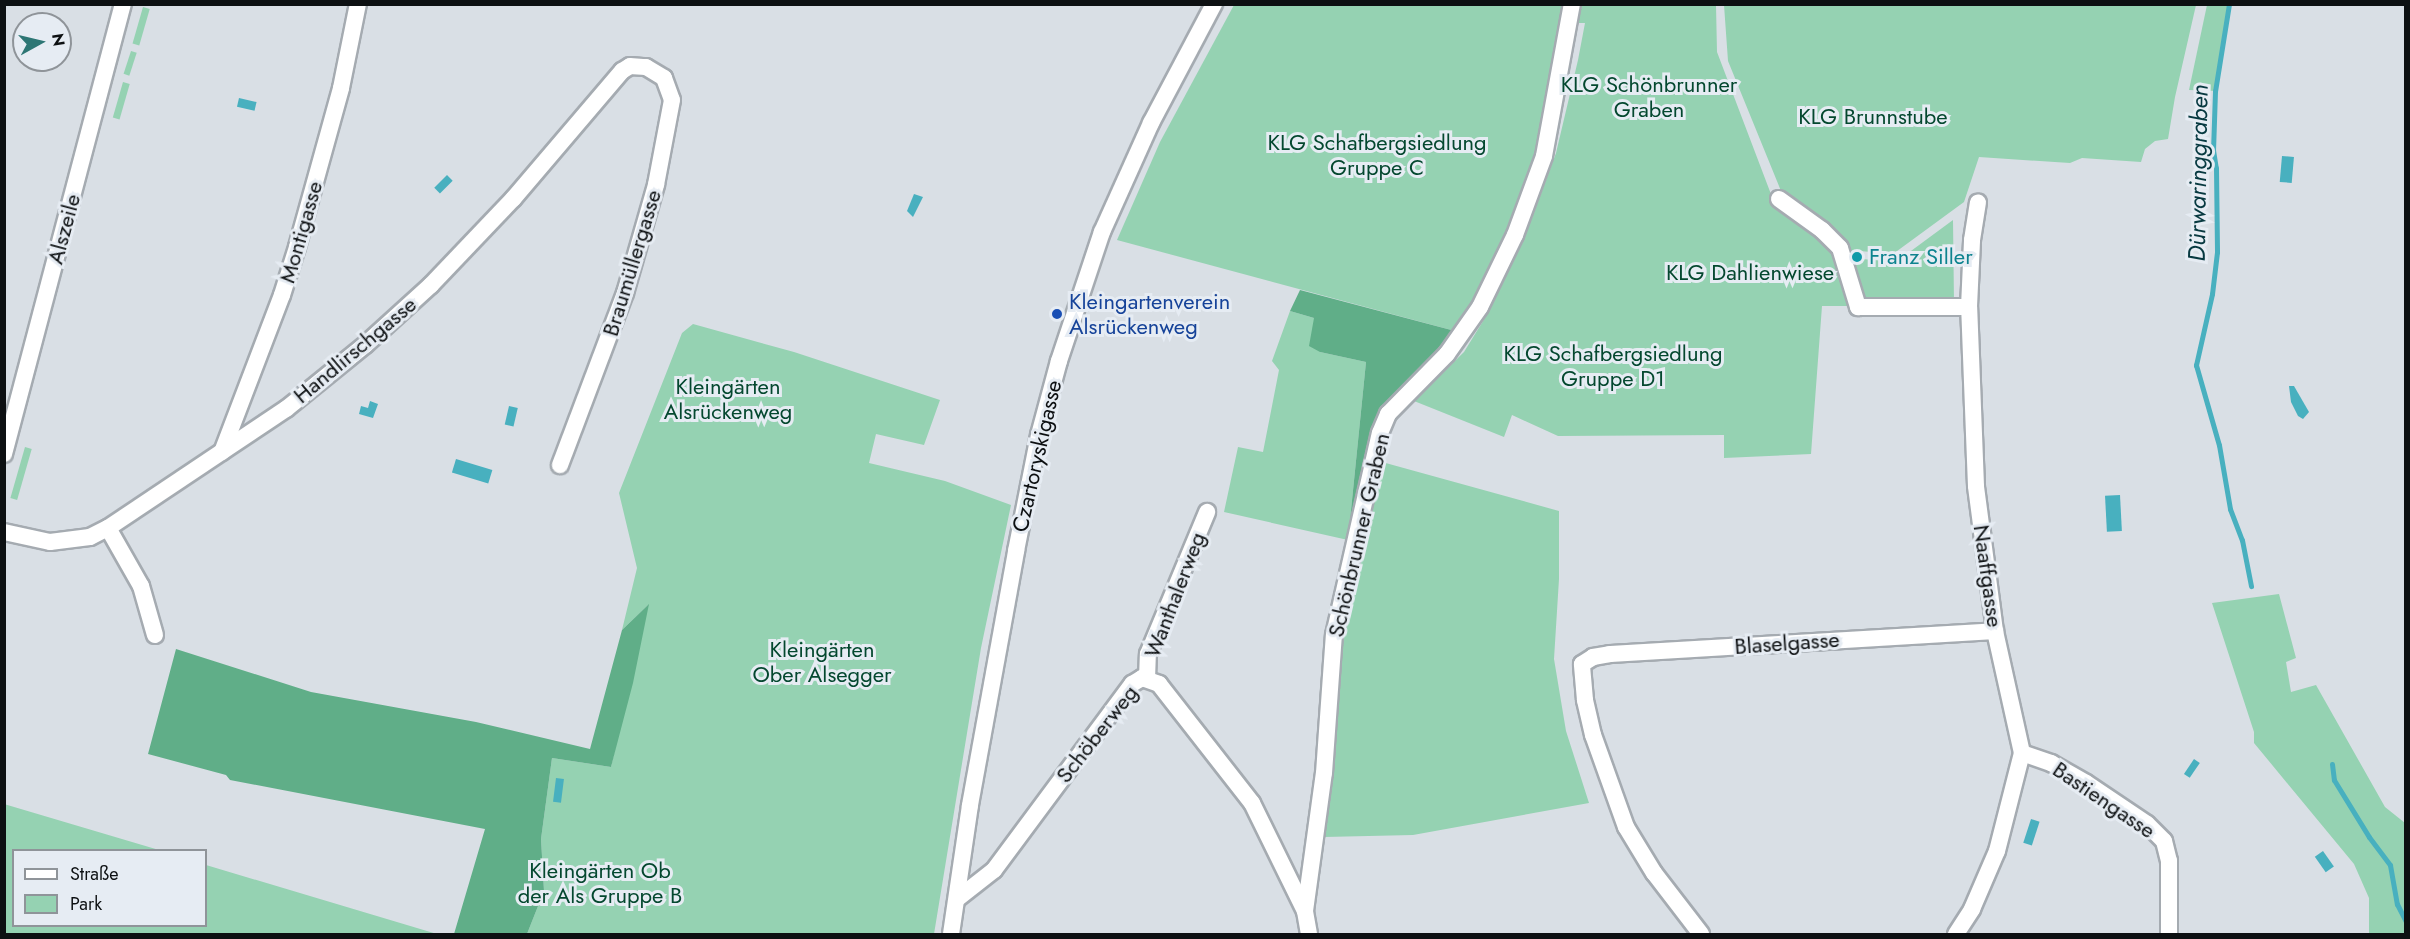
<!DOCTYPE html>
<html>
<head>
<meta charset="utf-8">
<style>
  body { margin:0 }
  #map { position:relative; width:2410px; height:939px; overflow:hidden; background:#d9dfe5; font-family:Jost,sans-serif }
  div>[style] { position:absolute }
  .green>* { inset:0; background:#95d2b2; transform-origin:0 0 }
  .forest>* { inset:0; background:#60ae88 }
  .water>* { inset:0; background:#48b0bf; transform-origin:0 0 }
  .stream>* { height:5px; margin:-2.5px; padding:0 2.5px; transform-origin:2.5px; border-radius:2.5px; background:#48b0bf }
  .roads { filter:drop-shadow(2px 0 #a5abb1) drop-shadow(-2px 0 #a5abb1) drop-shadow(0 2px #a5abb1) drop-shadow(0 -2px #a5abb1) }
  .minor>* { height:16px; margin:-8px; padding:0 8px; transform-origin:8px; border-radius:8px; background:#fff }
  .dots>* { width:16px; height:16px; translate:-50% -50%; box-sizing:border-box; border:3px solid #e6ecf3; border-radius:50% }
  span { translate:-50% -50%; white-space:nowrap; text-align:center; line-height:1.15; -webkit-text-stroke:6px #e6ecf3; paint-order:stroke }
  .park-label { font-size:22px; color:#04482f }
  .street-label { font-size:22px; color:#0d1012 }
  .culture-label { font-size:22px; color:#0d838f }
  .left { translate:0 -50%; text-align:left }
  .transit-label { font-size:22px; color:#164399 }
  .water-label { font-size:24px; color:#073940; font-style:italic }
  .frame { position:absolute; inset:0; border:6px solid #0d1012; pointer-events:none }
  .legend { position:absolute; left:12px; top:849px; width:195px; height:78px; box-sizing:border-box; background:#e6ecf3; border:2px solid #8f9499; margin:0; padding:8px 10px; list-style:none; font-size:18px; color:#0d1012 }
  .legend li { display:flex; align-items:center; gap:12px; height:30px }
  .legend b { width:30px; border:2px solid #8f9499 }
  .north { position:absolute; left:12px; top:12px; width:60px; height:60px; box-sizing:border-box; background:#e6ecf3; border:2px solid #8f9499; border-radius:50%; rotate:82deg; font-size:16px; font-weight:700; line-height:24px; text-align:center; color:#0d1012 }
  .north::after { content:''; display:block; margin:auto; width:21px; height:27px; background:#2d7674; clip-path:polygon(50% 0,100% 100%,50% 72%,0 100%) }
</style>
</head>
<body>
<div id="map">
  <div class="green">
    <i style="clip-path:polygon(1234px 5px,1562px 5px,1546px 106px,1536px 155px,1514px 217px,1481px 287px,1455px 331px,1117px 240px,1160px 142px)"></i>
    <i style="clip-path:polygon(1582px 5px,1716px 5px,1717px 52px,1777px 210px,1836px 249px,1851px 306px,1822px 306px,1811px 454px,1724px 458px,1724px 435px,1558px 436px,1512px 415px,1504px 437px,1414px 401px,1464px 352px,1488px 313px,1532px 218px,1556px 153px,1578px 60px,1585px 23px,1578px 23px)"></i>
    <i style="clip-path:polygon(1724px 5px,2196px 5px,2175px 97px,2168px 139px,2155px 141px,2145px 149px,2141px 162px,2082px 158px,2070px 163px,1979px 157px,1964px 202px,1893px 254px,1849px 250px,1781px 191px,1728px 61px)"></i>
    <i style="clip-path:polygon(2207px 5px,2230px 5px,2217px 91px,2189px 90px)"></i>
    <i style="left:143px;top:7px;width:7px;height:38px;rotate:16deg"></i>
    <i style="left:131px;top:51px;width:6px;height:24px;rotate:18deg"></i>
    <i style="left:123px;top:82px;width:7px;height:37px;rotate:16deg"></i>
    <i style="clip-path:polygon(1953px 220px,1954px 302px,1865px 302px,1851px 258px,1896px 262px)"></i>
    <i style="clip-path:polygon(1290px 311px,1314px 318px,1320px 352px,1366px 362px,1348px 540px,1224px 512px,1238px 447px,1263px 452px,1279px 370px,1272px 361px)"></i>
    <i style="clip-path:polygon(693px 324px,794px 352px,940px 400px,924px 445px,876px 434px,869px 463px,945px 481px,1011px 505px,981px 648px,934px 934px,527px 934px,544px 891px,541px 839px,552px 758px,611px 767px,648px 605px,622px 630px,637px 568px,619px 493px,682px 333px)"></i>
    <i style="left:25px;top:447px;width:7px;height:53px;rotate:16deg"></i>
    <i style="clip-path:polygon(1382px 462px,1559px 511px,1559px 579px,1554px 659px,1566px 731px,1589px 803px,1413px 835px,1324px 837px,1335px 755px,1339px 662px,1347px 595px)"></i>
    <i style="clip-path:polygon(2279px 594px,2296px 658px,2286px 662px,2291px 692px,2316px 685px,2385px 807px,2405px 823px,2405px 934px,2369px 934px,2369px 898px,2354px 864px,2254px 743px,2254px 732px,2212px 603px)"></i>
    <i style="clip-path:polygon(4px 804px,159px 850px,14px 850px,14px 926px,206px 926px,206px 865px,437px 934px,5px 934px)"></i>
  </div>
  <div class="forest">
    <i style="clip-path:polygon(1300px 290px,1455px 331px,1443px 347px,1381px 407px,1348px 540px,1366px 362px,1320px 352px,1309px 346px,1314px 318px,1290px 311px)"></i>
    <i style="clip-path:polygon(649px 604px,633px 683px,611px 767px,552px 758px,541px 839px,544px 891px,527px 934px,454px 934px,485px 829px,230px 780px,226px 775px,148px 754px,176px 649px,311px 692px,476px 722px,590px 749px,622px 630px)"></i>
  </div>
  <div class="water">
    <i style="left:239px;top:98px;width:18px;height:9px;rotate:13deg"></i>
    <i style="left:2282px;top:156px;width:12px;height:26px;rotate:5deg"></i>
    <i style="left:447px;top:175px;width:8px;height:18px;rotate:45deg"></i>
    <i style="clip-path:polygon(914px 194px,923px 197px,913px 217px,907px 211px)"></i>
    <i style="clip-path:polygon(2289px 386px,2294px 386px,2309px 412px,2303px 419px,2298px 416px,2291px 402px)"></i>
    <i style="clip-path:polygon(370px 401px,378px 404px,373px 418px,359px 414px,361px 406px,368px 408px)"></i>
    <i style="left:509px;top:406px;width:9px;height:19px;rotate:13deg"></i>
    <i style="left:456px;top:459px;width:38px;height:14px;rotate:17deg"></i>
    <i style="left:2120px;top:495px;width:36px;height:15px;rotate:87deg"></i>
    <i style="left:2194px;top:759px;width:7px;height:18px;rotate:34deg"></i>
    <i style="left:556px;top:778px;width:8px;height:24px;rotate:7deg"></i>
    <i style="left:2031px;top:819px;width:9px;height:25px;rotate:18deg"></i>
    <i style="left:2323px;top:851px;width:19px;height:10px;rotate:55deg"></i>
  </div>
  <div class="stream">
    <i style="left:2229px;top:4px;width:88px;rotate:99.1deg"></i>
    <i style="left:2215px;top:91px;width:59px;rotate:91.9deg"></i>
    <i style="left:2213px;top:150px;width:18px;rotate:81deg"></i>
    <i style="left:2216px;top:168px;width:84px;rotate:89.3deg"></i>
    <i style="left:2217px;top:252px;width:42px;rotate:96.8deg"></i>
    <i style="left:2212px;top:294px;width:73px;rotate:102.7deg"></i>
    <i style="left:2196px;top:365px;width:83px;rotate:74deg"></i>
    <i style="left:2219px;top:445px;width:65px;rotate:80.2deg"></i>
    <i style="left:2230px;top:509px;width:33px;rotate:69deg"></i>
    <i style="left:2242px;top:540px;width:47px;rotate:78.9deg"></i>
    <i style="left:2332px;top:764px;width:16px;rotate:83deg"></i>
    <i style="left:2334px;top:780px;width:67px;rotate:58.4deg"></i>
    <i style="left:2369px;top:837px;width:35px;rotate:53deg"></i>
    <i style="left:2390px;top:865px;width:40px;rotate:80deg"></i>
    <i style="left:2397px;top:904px;width:20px;rotate:63deg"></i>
  </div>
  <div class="roads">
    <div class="minor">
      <i style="left:1779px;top:199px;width:53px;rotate:35.8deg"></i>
      <i style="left:1822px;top:230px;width:25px;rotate:45deg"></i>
      <i style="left:1840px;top:248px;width:62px;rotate:73deg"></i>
      <i style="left:1858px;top:307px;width:111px"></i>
      <i style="left:222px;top:452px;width:168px;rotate:-69.1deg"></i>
      <i style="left:282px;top:295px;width:50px;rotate:-72.6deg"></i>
      <i style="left:297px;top:247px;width:165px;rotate:-74.5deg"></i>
      <i style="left:341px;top:88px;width:86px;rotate:-78.6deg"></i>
      <i style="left:4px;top:454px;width:465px;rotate:-75.2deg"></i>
      <i style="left:108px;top:528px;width:67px;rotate:60.4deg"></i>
      <i style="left:141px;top:586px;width:51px;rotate:74.1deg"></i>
      <i style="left:4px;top:532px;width:47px;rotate:12.3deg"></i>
      <i style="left:50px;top:542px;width:40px;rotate:-7.1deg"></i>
      <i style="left:90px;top:537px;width:20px;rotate:-27deg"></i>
      <i style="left:108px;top:528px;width:214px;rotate:-33.8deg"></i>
      <i style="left:286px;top:409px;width:102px;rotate:-39deg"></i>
      <i style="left:365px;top:345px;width:89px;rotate:-42.3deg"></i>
      <i style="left:431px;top:285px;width:119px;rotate:-46.4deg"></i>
      <i style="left:513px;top:199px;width:168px;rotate:-49.6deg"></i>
      <i style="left:622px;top:71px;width:9px;rotate:-32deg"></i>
      <i style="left:630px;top:66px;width:16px;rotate:4deg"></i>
      <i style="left:646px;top:67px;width:21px;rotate:31deg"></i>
      <i style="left:664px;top:78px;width:23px;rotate:70deg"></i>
      <i style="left:672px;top:100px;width:86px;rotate:100.7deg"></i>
      <i style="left:656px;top:185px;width:112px;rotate:106deg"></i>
      <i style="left:625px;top:293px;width:184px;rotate:110.7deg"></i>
      <i style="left:1147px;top:679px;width:25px;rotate:-88deg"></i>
      <i style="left:1148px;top:654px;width:154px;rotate:-67.4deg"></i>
      <i style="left:2022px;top:753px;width:31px;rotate:19deg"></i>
      <i style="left:2051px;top:763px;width:40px;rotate:29.7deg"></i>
      <i style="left:2086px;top:783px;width:73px;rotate:33.9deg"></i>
      <i style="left:2147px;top:824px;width:24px;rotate:45deg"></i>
      <i style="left:2164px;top:841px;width:21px;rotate:76deg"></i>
      <i style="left:2169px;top:861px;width:73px;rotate:90deg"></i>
      <i style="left:957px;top:899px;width:47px;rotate:-38.1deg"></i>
      <i style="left:994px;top:870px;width:232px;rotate:-53.4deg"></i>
      <i style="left:1132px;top:684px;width:12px;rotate:-31deg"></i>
      <i style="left:1142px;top:678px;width:18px;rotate:19deg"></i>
      <i style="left:1159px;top:684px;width:151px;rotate:52deg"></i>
      <i style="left:1252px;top:803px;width:120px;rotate:63.9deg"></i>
      <i style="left:951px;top:934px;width:130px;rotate:-81.6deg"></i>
      <i style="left:970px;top:805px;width:258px;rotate:-79.7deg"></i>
      <i style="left:1016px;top:551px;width:118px;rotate:-78.8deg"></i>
      <i style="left:1039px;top:435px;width:77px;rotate:-74.9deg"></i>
      <i style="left:1059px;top:361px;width:136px;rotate:-71.6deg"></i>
      <i style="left:1102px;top:232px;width:120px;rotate:-65.8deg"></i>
      <i style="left:1151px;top:123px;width:135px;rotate:-62.1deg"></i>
      <i style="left:1309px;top:934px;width:23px;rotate:-100deg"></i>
      <i style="left:1305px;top:911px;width:139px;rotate:-82.2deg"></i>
      <i style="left:1324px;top:773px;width:138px;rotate:-85.9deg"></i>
      <i style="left:1334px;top:635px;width:207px;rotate:-77.2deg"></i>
      <i style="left:1380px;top:433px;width:21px;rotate:-67deg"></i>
      <i style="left:1388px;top:414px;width:84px;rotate:-45.5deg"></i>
      <i style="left:1447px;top:354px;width:57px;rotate:-54.9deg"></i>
      <i style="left:1480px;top:307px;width:80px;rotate:-64.1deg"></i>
      <i style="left:1515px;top:235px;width:84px;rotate:-69.8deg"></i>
      <i style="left:1544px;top:156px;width:155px;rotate:-79.6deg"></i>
      <i style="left:1701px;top:934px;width:77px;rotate:-127.6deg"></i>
      <i style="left:1654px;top:873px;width:54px;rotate:-121.3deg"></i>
      <i style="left:1626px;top:827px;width:98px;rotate:-109.7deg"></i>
      <i style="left:1593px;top:735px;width:36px;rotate:-103deg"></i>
      <i style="left:1585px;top:700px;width:36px;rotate:-95deg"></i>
      <i style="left:1582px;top:664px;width:13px;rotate:-32deg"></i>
      <i style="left:1593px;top:657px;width:17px;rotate:-10deg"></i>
      <i style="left:1610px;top:654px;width:386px;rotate:-3.4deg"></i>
      <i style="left:1956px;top:934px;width:30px;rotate:-57deg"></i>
      <i style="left:1972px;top:909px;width:63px;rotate:-66.7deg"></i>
      <i style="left:1997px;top:851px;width:101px;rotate:-75.7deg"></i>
      <i style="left:2022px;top:753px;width:125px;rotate:-102.5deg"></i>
      <i style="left:1995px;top:631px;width:146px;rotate:-97.5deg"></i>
      <i style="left:1976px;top:486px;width:179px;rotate:-92.2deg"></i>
      <i style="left:1969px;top:307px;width:67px;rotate:-87.4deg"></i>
      <i style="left:1972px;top:240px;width:38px;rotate:-81deg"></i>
    </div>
  </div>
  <div class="dots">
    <i style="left:1857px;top:257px;background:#0f9aa8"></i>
    <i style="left:1057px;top:314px;background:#1a4fb4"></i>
  </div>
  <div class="park-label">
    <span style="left:1649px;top:97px">KLG Schönbrunner<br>Graben</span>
    <span style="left:1873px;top:117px">KLG Brunnstube</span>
    <span style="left:1377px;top:155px">KLG Schafbergsiedlung<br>Gruppe C</span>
    <span style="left:1750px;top:273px">KLG Dahlienwiese</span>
    <span style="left:1613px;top:366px">KLG Schafbergsiedlung<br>Gruppe D1</span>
    <span style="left:728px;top:399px">Kleingärten<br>Alsrückenweg</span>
    <span style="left:822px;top:662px">Kleingärten<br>Ober Alsegger</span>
    <span style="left:600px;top:883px">Kleingärten Ob<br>der Als Gruppe B</span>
  </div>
  <div class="street-label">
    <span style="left:64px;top:229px;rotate:-75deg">Alszeile</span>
    <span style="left:301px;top:232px;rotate:-74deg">Montigasse</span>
    <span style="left:632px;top:263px;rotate:-73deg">Braumüllergasse</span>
    <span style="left:355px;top:350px;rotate:-40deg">Handlirschgasse</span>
    <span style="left:1037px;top:456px;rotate:-77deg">Czartoryskigasse</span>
    <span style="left:1359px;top:535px;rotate:-77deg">Schönbrunner Graben</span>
    <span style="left:1988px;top:576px;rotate:82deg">Naaffgasse</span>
    <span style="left:1175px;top:595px;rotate:-69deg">Wanthalerweg</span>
    <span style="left:1787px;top:643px;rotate:-4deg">Blaselgasse</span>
    <span style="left:1097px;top:734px;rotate:-52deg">Schöberweg</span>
    <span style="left:2104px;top:800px;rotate:34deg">Bastiengasse</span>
  </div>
  <div class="culture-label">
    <span class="left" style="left:1869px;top:257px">Franz Siller</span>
  </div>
  <div class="transit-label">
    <span class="left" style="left:1069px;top:314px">Kleingartenverein<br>Alsrückenweg</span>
  </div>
  <div class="water-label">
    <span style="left:2198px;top:173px;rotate:-89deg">Dürwaringgraben</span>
  </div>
  <div class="frame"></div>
  <ul class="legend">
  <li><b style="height:8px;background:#fff"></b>Straße</li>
  <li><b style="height:16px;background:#95d2b2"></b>Park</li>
  </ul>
  <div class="north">N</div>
</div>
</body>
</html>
